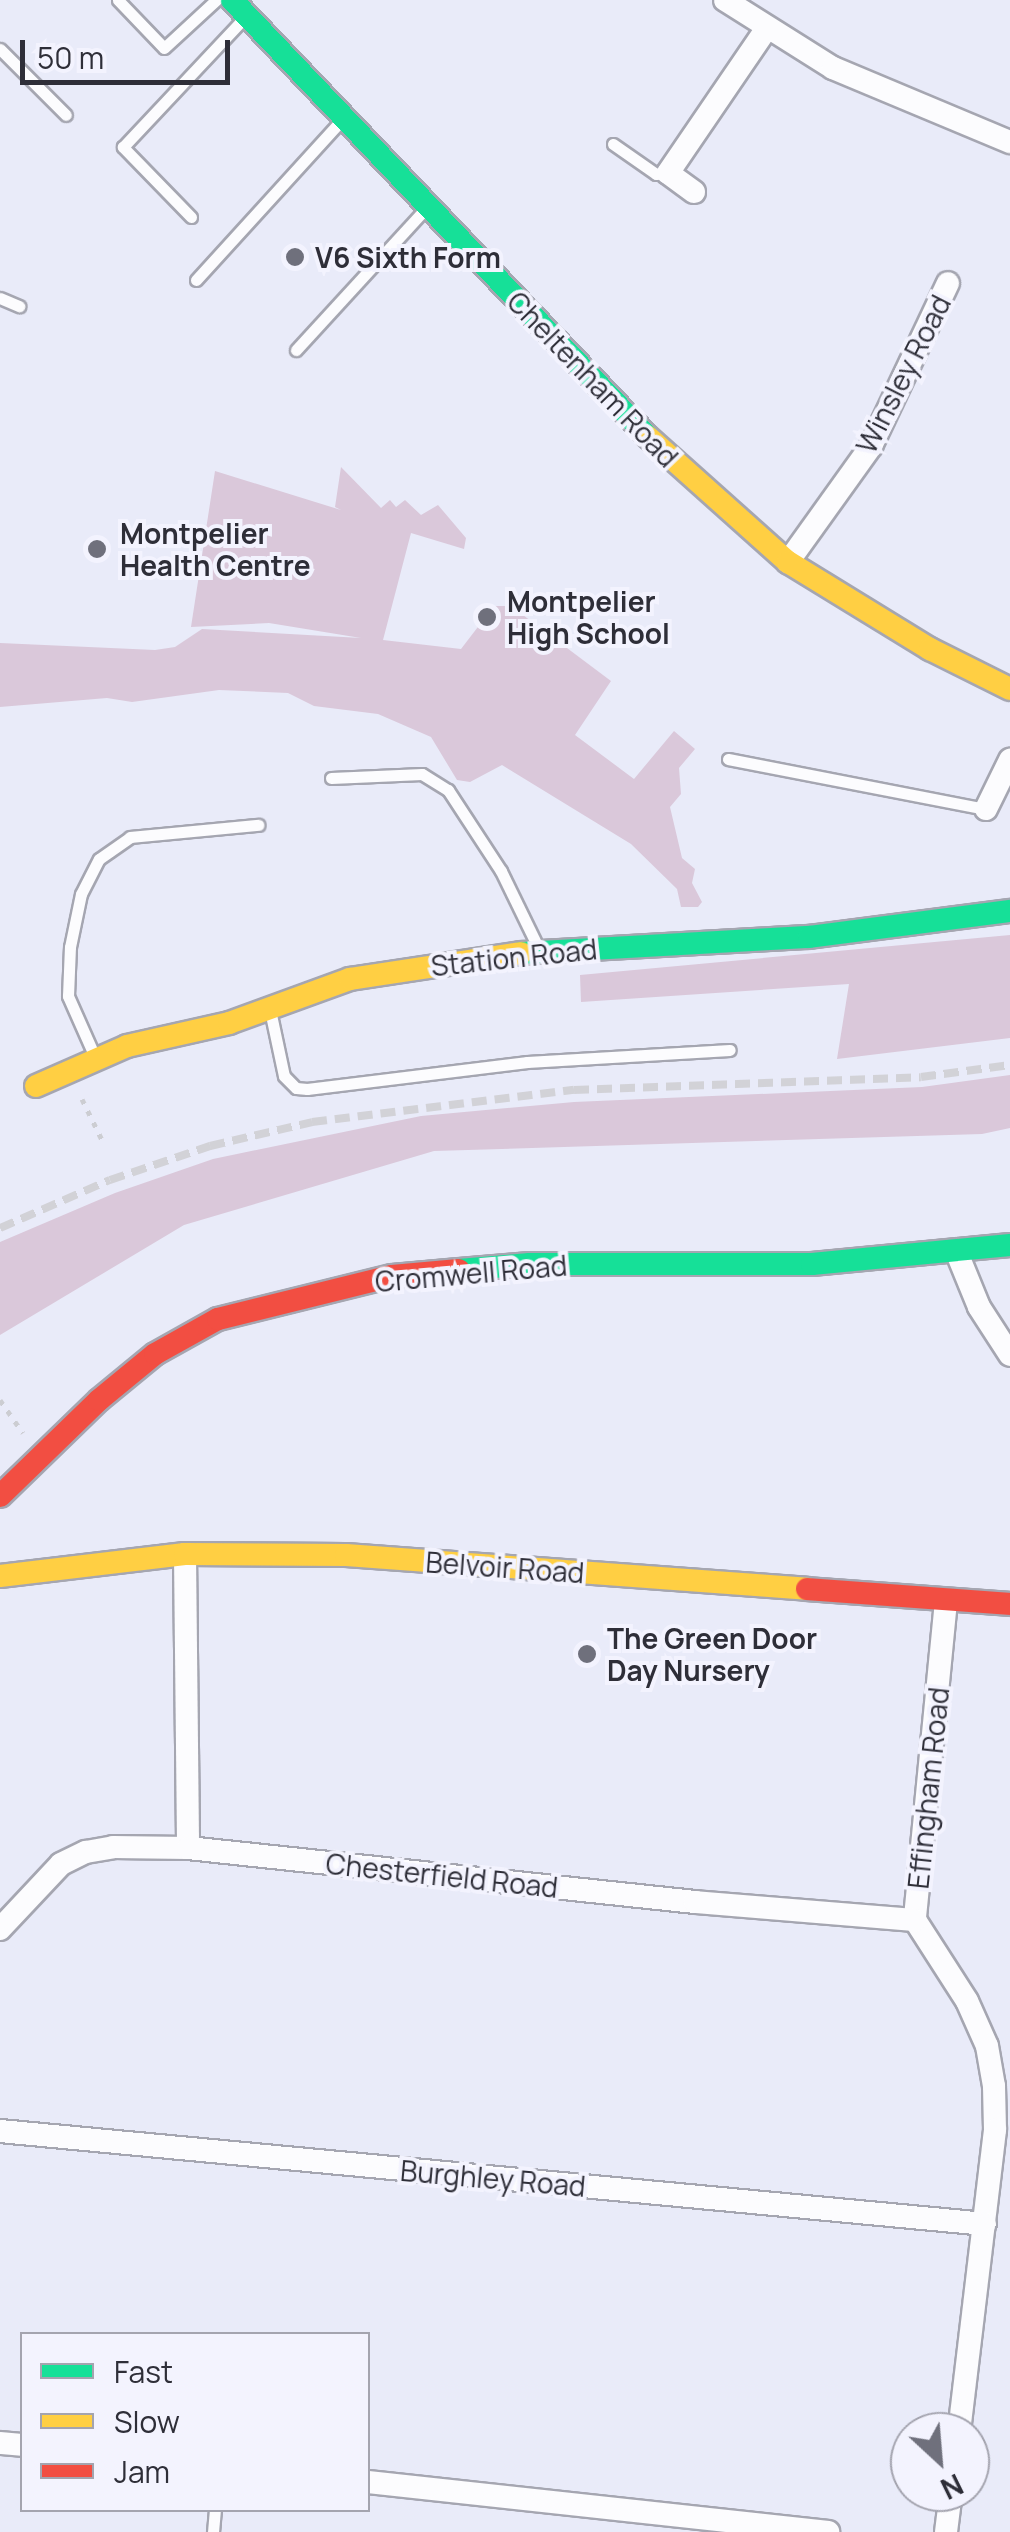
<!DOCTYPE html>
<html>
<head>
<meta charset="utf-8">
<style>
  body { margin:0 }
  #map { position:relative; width:1010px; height:2532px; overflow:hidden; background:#e9ebf9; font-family:Manrope,sans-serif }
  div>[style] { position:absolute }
  .green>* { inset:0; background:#dac8da }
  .path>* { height:5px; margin-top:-2.5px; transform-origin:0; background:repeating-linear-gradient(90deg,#cccdd2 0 5px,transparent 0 13px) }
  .roads { filter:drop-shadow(2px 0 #a5a6b1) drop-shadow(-2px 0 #a5a6b1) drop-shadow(0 2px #a5a6b1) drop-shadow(0 -2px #a5a6b1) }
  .lane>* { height:11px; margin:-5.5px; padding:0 5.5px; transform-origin:5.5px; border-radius:5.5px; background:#fcfcfe }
  .street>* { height:22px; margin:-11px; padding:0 11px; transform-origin:11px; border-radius:11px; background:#fcfcfe }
  .fast>* { height:22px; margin:-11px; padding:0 11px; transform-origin:11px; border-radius:11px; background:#16e098 }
  .slow>* { height:22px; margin:-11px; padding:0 11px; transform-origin:11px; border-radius:11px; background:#ffcf43 }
  .jam>* { height:22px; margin:-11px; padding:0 11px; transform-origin:11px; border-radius:11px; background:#f24e42 }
  .rail>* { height:8px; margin-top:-4px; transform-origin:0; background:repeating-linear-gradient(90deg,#d2d2d7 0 15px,transparent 0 23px) }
  .dots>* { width:28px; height:28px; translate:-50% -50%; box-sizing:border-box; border:5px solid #f3f3fe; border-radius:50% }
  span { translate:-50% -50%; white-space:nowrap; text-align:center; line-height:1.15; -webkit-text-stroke:8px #f3f3fe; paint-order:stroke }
  .poi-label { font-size:28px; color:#2e2e38; font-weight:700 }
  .left { translate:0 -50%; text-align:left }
  .street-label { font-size:28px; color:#2e2e38 }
  .legend { position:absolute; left:20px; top:2332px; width:350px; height:180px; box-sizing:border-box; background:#f3f3fe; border:2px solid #a4a4af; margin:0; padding:12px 18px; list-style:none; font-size:30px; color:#2e2e38 }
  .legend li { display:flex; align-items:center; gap:20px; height:50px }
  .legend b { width:50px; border:2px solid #a4a4af }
  .north { position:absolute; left:890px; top:2412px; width:100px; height:100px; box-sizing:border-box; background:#f3f3fe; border:2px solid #a4a4af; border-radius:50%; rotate:154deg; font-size:28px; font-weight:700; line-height:40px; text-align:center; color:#2e2e38 }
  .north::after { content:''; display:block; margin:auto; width:35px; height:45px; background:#6f707c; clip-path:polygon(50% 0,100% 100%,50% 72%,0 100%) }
  .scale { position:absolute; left:20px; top:40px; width:210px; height:45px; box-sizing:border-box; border:5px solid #2e2e38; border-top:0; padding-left:12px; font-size:30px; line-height:35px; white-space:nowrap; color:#2e2e38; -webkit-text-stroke:8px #f3f3fe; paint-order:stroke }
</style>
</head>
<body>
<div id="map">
  <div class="green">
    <i style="clip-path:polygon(341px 467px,381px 508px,390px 500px,396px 507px,405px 500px,421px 515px,438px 505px,466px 538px,464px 549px,411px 533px,383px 640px,461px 649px,494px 606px,511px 606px,611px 681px,575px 735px,634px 779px,674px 731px,695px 749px,679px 768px,681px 794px,670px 807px,682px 858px,695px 869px,692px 883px,702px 902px,698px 907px,681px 907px,677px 889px,631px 844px,502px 765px,470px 782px,457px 780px,431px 737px,378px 714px,314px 706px,288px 693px,219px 690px,132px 702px,107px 698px,0 707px,0 643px,155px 650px,175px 647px,202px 629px,361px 638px,269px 623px,191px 627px,215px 471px,341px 510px,335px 507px)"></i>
    <i style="clip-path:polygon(1010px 935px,1010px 1038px,837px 1059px,849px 984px,581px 1002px,580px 975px)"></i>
    <i style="clip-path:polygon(1010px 1075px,1010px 1128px,982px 1134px,434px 1151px,184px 1225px,0 1335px,0 1242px,115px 1193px,213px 1159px,421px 1116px,574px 1102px,922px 1087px)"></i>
  </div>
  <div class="path">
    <i style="left:82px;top:1099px;width:50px;rotate:63.9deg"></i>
    <i style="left:0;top:1400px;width:40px;rotate:55.1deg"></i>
  </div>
  <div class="roads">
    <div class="lane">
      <i style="left:118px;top:0;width:66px;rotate:46.2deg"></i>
      <i style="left:164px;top:48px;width:71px;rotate:-42.7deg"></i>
      <i style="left:0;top:49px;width:93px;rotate:45deg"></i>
      <i style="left:613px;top:144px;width:52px;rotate:34.9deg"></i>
      <i style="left:656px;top:174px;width:12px;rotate:-5deg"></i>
      <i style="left:191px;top:217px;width:98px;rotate:-134.2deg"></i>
      <i style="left:123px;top:147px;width:178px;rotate:-46.8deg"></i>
      <i style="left:196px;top:280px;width:214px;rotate:-47.7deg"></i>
      <i style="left:0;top:298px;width:21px;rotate:23deg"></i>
      <i style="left:296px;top:350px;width:193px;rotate:-47.5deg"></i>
      <i style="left:728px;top:759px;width:263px;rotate:11deg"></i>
      <i style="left:331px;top:778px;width:91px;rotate:-2.5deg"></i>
      <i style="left:422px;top:774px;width:31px;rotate:32deg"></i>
      <i style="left:448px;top:790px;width:97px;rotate:56.8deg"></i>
      <i style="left:501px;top:871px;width:82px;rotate:64.1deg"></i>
      <i style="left:270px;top:1010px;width:67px;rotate:78deg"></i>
      <i style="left:284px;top:1076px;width:17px;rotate:45deg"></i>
      <i style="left:296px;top:1088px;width:11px;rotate:5deg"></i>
      <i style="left:307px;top:1089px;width:222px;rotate:-7deg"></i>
      <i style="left:527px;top:1062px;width:203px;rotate:-3.4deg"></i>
      <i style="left:95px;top:1057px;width:67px;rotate:-113.9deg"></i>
      <i style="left:68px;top:996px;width:49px;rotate:-87.7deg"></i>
      <i style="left:70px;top:947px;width:54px;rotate:-78.3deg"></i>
      <i style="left:81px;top:894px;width:39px;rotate:-63deg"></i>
      <i style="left:99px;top:859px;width:38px;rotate:-35deg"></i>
      <i style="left:130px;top:837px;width:129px;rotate:-5.4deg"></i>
      <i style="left:213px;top:2532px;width:22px;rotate:-85deg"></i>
    </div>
    <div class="street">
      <i style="left:725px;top:0;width:128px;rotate:32.2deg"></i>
      <i style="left:833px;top:68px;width:192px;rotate:22.7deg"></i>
      <i style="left:694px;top:192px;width:32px;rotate:-144deg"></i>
      <i style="left:668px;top:173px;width:176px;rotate:-55.7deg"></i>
      <i style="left:788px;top:562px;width:143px;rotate:-54.4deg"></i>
      <i style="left:871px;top:446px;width:180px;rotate:-64.7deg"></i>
      <i style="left:986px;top:809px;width:55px;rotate:-63.9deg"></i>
      <i style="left:957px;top:1253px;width:58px;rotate:67.8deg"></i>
      <i style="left:979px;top:1307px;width:57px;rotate:57.1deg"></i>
      <i style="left:185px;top:1554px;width:294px;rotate:89.4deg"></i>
      <i style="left:946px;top:1601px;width:321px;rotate:95.6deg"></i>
      <i style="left:915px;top:1920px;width:96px;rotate:57.3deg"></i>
      <i style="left:967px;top:2001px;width:49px;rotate:66deg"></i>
      <i style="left:987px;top:2046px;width:41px;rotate:80.1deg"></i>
      <i style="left:994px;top:2086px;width:44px;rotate:88.7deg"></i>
      <i style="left:995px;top:2130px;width:304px;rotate:96.8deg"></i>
      <i style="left:0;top:1929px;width:89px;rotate:-46.8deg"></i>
      <i style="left:61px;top:1864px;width:28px;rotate:-26deg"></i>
      <i style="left:86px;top:1852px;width:27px;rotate:-10deg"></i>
      <i style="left:113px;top:1847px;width:75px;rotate:0.8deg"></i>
      <i style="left:188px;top:1848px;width:510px;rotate:6.08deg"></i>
      <i style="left:695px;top:1902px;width:221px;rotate:4.7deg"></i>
      <i style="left:0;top:2131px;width:989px;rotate:5.39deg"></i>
      <i style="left:0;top:2443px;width:22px;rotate:5deg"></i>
      <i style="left:368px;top:2482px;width:463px;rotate:6.2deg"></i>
      <i style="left:946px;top:2532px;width:40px;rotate:-82.9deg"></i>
    </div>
    <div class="fast">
      <i style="left:232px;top:0;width:603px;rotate:46.41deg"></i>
      <i style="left:521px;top:953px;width:288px;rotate:-3.2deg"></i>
      <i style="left:809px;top:937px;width:203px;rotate:-7.4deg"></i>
      <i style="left:459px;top:1270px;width:71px;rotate:-4.8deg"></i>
      <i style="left:530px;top:1264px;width:282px"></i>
      <i style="left:812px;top:1264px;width:199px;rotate:-5.5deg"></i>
    </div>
    <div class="slow">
      <i style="left:648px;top:437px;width:188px;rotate:41.8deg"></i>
      <i style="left:788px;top:562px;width:167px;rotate:31.5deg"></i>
      <i style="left:930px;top:649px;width:89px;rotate:26.6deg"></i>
      <i style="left:36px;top:1086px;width:99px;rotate:-23.7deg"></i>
      <i style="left:127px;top:1046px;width:105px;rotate:-12.7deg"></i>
      <i style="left:229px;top:1023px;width:129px;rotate:-20deg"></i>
      <i style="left:350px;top:979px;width:173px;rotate:-8.6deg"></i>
      <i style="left:0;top:1576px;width:186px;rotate:-6.8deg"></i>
      <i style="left:185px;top:1554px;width:161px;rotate:0.4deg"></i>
      <i style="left:346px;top:1555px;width:462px;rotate:4.2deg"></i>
    </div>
    <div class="jam">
      <i style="left:0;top:1496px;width:138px;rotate:-44.1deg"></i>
      <i style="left:99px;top:1400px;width:72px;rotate:-39.4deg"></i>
      <i style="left:155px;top:1354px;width:72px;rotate:-29.1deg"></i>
      <i style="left:218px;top:1319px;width:179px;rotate:-13.9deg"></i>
      <i style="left:392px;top:1276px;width:67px;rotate:-5.1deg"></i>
      <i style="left:807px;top:1589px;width:204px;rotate:4.2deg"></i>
    </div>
  </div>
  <div class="rail">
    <i style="left:0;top:1228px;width:120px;rotate:-23.6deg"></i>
    <i style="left:110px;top:1180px;width:106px;rotate:-18.8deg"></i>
    <i style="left:210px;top:1146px;width:105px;rotate:-13.2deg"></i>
    <i style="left:312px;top:1122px;width:264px;rotate:-7deg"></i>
    <i style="left:574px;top:1090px;width:347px;rotate:-2.1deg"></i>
    <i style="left:921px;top:1077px;width:90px;rotate:-7.7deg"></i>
  </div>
  <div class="dots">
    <i style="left:295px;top:257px;background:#6f707c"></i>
    <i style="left:97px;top:549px;background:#6f707c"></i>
    <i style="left:487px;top:617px;background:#6f707c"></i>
    <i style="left:587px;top:1654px;background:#6f707c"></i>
  </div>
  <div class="poi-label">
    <span class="left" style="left:315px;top:257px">V6 Sixth Form</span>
    <span class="left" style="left:120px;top:549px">Montpelier<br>Health Centre</span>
    <span class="left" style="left:507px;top:617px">Montpelier<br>High School</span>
    <span class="left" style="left:607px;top:1654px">The Green Door<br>Day Nursery</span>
  </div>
  <div class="street-label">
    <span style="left:903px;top:374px;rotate:-63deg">Winsley Road</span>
    <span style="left:593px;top:379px;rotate:46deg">Cheltenham Road</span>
    <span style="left:514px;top:957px;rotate:-6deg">Station Road</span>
    <span style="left:471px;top:1273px;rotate:-5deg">Cromwell Road</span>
    <span style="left:505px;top:1567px;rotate:4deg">Belvoir Road</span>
    <span style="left:928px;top:1788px;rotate:-84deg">Effingham Road</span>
    <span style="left:442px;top:1875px;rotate:6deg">Chesterfield Road</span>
    <span style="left:493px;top:2178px;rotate:5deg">Burghley Road</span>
  </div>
  <ul class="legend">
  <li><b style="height:12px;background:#16e098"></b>Fast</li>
  <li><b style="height:12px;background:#ffcf43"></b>Slow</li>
  <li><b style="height:12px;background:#f24e42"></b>Jam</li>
  </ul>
  <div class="north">N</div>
  <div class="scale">50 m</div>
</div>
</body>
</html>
